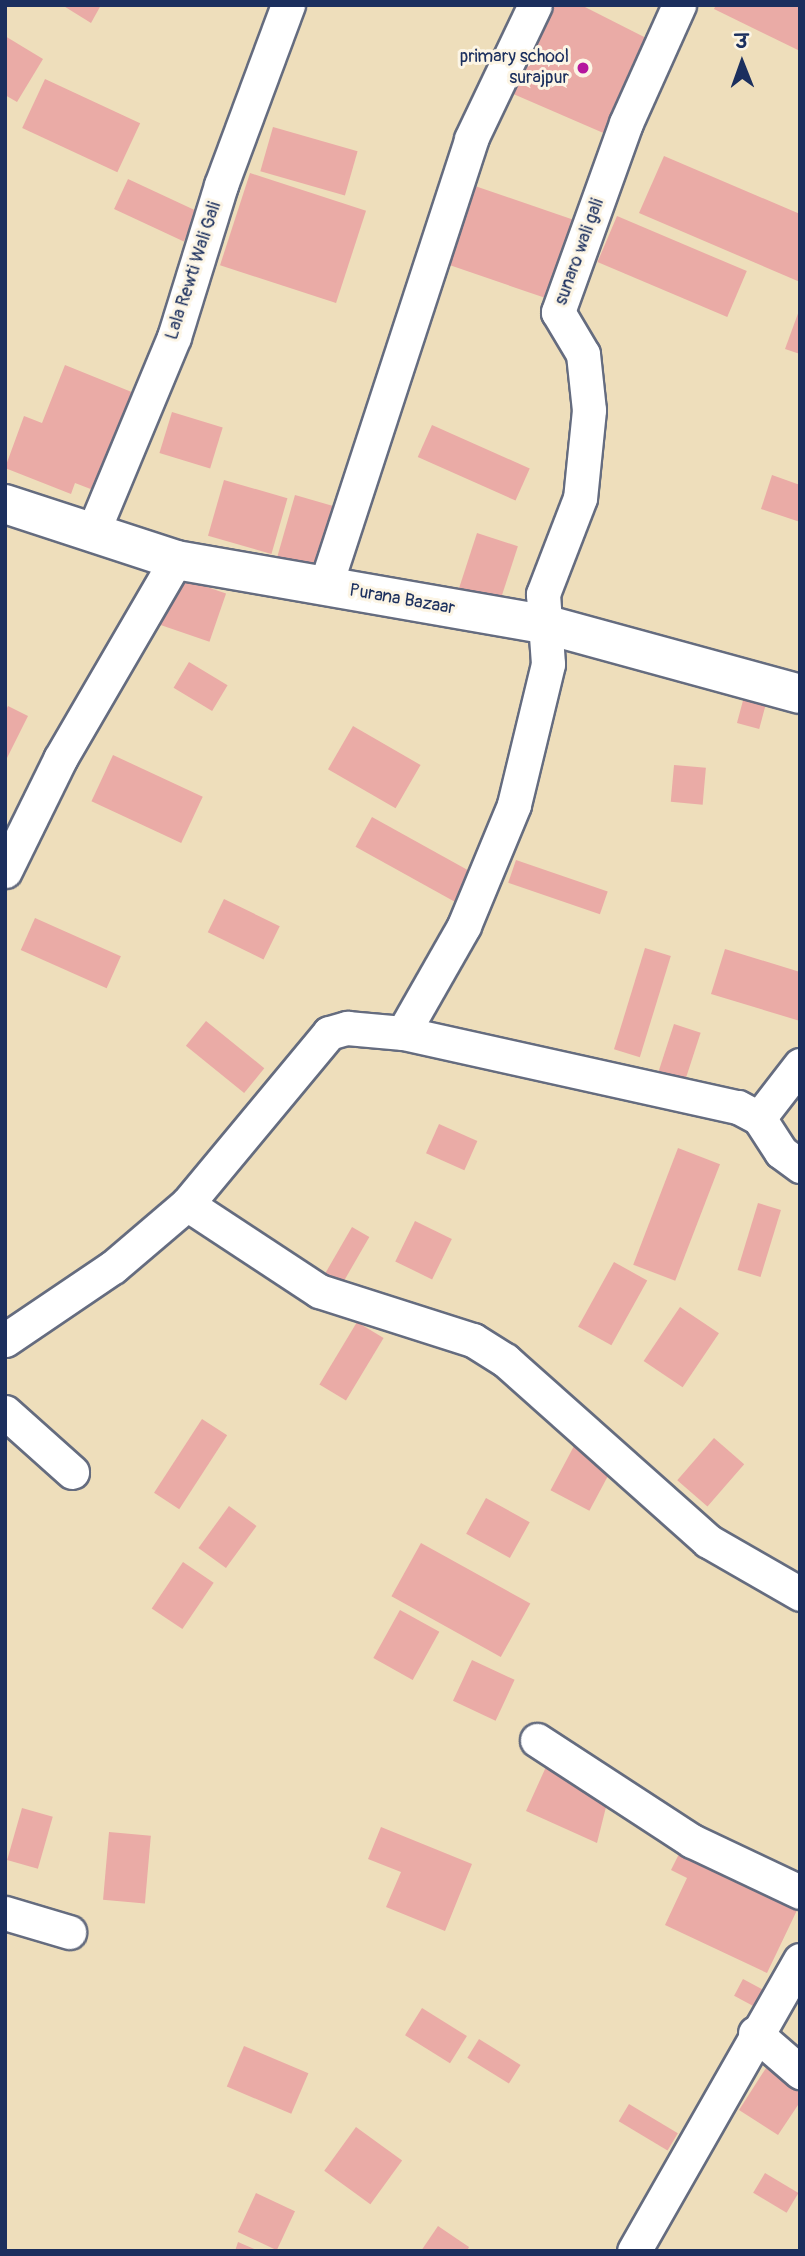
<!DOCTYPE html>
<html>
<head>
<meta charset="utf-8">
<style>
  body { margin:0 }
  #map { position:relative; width:805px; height:2256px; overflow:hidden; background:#eedebb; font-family:Pangolin,"Playpen Sans Deva",sans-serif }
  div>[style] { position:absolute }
  .building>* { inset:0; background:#eaaba6; transform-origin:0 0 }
  .roads { filter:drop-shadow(2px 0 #656c7f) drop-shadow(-2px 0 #656c7f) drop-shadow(0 2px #656c7f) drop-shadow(0 -2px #656c7f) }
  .minor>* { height:33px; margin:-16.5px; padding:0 16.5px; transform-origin:16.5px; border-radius:16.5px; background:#fff }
  .tertiary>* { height:38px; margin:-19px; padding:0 19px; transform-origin:19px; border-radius:19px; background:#fff }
  .dots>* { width:19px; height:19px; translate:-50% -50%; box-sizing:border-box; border:4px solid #fcf5e5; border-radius:50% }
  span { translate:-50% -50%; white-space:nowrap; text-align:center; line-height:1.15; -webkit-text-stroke:6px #fcf5e5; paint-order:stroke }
  .poi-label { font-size:18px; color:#1b2f5e }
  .right { translate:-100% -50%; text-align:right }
  .street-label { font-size:18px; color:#1b2f5e }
  .frame { position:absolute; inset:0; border:7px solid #1b2f5e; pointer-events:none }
  .north { position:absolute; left:707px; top:28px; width:70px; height:70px; -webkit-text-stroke:5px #fcf5e5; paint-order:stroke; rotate:359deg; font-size:19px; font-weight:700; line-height:28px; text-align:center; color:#1b2f5e }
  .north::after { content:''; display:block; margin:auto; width:24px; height:32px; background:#1b2f5e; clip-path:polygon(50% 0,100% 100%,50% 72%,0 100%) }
</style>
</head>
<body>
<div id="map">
  <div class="building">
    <i style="clip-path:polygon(62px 5px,101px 5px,91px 23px)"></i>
    <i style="clip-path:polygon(552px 5px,581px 5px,654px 42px,615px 138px,511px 93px)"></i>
    <i style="clip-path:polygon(716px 5px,800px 5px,800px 51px,714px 9px)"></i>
    <i style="clip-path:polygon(5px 36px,43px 59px,17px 102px,5px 95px)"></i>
    <i style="left:45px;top:79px;width:105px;height:54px;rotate:25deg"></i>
    <i style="left:273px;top:127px;width:88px;height:46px;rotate:16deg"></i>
    <i style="clip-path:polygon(664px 156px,800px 214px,800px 282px,639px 213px)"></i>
    <i style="left:250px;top:173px;width:122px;height:97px;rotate:18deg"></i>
    <i style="left:128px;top:179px;width:77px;height:33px;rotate:25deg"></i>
    <i style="left:475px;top:186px;width:114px;height:83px;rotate:19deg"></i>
    <i style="left:617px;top:216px;width:141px;height:50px;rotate:23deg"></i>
    <i style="clip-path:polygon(800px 308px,800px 354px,785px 349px)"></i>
    <i style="clip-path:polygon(65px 365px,139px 395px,101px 493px,75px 483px,71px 494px,5px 468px,24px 416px,42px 423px)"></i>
    <i style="left:172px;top:412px;width:53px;height:43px;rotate:17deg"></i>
    <i style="left:432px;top:425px;width:107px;height:35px;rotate:24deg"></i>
    <i style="clip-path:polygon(772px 475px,800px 485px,800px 522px,761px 509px)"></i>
    <i style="left:224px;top:480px;width:66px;height:58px;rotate:16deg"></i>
    <i style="left:295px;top:495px;width:45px;height:65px;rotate:16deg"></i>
    <i style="left:477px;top:533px;width:43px;height:60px;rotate:18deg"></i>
    <i style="left:175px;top:576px;width:54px;height:51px;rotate:19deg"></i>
    <i style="left:189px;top:662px;width:45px;height:30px;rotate:31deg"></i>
    <i style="left:745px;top:693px;width:23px;height:31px;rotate:15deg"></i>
    <i style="clip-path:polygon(8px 706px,28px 716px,5px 762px,5px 712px)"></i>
    <i style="left:353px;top:726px;width:78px;height:50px;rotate:30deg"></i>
    <i style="left:113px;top:755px;width:99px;height:51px;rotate:25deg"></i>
    <i style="left:674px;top:765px;width:32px;height:37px;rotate:5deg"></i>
    <i style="left:372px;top:817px;width:114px;height:34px;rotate:29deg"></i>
    <i style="left:516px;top:860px;width:97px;height:24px;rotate:19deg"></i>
    <i style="left:224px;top:899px;width:62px;height:37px;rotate:26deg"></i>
    <i style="left:35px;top:918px;width:94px;height:35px;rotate:24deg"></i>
    <i style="left:645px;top:948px;width:27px;height:106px;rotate:17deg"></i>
    <i style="clip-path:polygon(725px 949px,800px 972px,800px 1021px,711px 994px)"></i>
    <i style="left:206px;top:1021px;width:75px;height:32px;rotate:39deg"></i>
    <i style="left:674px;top:1024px;width:28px;height:51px;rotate:18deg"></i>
    <i style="left:439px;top:1124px;width:42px;height:32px;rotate:24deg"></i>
    <i style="left:678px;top:1148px;width:45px;height:125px;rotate:21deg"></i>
    <i style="left:758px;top:1203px;width:24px;height:70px;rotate:17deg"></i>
    <i style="left:415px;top:1221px;width:41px;height:45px;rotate:26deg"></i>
    <i style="left:352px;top:1227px;width:20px;height:56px;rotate:30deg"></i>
    <i style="left:614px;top:1262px;width:38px;height:74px;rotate:29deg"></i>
    <i style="left:680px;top:1307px;width:47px;height:65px;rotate:34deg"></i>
    <i style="left:357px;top:1322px;width:31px;height:73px;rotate:31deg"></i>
    <i style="left:202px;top:1419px;width:30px;height:88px;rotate:33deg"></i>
    <i style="left:714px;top:1438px;width:40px;height:56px;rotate:41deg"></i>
    <i style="left:574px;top:1446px;width:44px;height:50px;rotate:28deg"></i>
    <i style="left:486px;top:1498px;width:50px;height:41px;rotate:29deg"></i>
    <i style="left:229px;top:1506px;width:34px;height:52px;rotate:36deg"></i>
    <i style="left:421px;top:1543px;width:125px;height:61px;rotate:29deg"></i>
    <i style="left:183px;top:1562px;width:37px;height:56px;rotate:34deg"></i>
    <i style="left:400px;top:1610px;width:45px;height:55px;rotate:29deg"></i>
    <i style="left:472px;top:1660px;width:47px;height:45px;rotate:25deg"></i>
    <i style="clip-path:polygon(550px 1758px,608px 1799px,597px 1843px,526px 1811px)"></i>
    <i style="left:22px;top:1808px;width:32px;height:54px;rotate:16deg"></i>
    <i style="clip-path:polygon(381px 1827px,472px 1864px,445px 1931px,386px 1907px,401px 1872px,368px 1859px)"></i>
    <i style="left:109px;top:1832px;width:42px;height:68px;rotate:5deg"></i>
    <i style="clip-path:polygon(682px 1848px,800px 1904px,767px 1973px,665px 1925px,687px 1878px,671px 1870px)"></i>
    <i style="left:743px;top:1979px;width:36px;height:19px;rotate:28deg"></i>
    <i style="left:422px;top:2008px;width:53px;height:32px;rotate:32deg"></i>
    <i style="left:479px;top:2039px;width:49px;height:22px;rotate:32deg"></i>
    <i style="left:244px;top:2046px;width:70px;height:44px;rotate:23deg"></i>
    <i style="clip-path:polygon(766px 2068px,800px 2089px,800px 2102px,778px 2135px,739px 2110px)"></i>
    <i style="left:629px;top:2104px;width:57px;height:20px;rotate:31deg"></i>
    <i style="left:356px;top:2127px;width:57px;height:54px;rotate:36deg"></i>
    <i style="left:765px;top:2173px;width:39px;height:23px;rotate:31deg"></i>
    <i style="left:256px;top:2193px;width:43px;height:43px;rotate:25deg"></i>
    <i style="clip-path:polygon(438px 2226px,469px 2247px,467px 2251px,421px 2251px)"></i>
    <i style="clip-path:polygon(238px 2242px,259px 2251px,235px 2251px)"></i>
  </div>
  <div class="roads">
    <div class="minor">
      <i style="left:679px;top:5px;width:129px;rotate:114.2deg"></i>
      <i style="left:626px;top:123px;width:201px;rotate:109.8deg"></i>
      <i style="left:558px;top:312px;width:49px;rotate:59.2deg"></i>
      <i style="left:583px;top:354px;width:56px;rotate:83.9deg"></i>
      <i style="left:589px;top:410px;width:88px;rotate:95.8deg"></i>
      <i style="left:580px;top:498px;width:103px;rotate:111.1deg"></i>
      <i style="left:543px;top:594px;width:70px;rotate:85.9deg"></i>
      <i style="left:548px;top:664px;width:145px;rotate:103.6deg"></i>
      <i style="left:514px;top:805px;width:131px;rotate:112.5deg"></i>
      <i style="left:464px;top:926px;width:123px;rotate:119.7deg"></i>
      <i style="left:403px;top:1033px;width:343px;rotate:12.5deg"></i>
      <i style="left:738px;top:1107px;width:24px;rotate:28deg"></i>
      <i style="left:759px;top:1118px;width:40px;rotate:57.1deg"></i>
      <i style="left:781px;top:1152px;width:24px;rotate:36deg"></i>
      <i style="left:92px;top:534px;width:213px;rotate:-67.4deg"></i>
      <i style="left:174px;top:337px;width:159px;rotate:-72.8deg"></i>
      <i style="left:221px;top:185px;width:192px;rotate:-69.6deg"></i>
      <i style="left:325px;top:587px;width:471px;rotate:-71.9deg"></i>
      <i style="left:471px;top:139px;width:148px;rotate:-64.5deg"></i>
      <i style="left:5px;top:871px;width:125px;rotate:-63.8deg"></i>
      <i style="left:60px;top:759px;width:230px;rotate:-59.8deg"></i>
      <i style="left:759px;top:1118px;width:67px;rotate:-52.3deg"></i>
      <i style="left:187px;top:1204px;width:158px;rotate:33.4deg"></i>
      <i style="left:319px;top:1291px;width:162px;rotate:17.7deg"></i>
      <i style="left:473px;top:1340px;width:38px;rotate:32deg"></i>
      <i style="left:505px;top:1360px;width:272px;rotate:41.7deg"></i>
      <i style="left:708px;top:1541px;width:106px;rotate:29.9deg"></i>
      <i style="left:5px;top:1340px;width:130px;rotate:-34.1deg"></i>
      <i style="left:113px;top:1267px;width:97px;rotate:-40.4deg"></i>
      <i style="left:187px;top:1204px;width:222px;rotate:-50.3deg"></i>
      <i style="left:329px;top:1033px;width:19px;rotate:-16deg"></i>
      <i style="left:347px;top:1028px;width:56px;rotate:5.1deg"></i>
      <i style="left:5px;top:1412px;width:90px;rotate:41.8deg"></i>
      <i style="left:537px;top:1740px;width:185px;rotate:33.1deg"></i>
      <i style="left:692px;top:1841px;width:119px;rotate:25.3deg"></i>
      <i style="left:5px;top:1913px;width:67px;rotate:16.5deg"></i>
      <i style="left:755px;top:2033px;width:60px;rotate:40.9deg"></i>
      <i style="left:634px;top:2251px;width:335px;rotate:-60.3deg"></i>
    </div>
    <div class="tertiary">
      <i style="left:5px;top:504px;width:180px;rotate:18.1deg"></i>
      <i style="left:176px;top:560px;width:374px;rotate:9.9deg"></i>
      <i style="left:544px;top:624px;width:265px;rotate:15.3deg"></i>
    </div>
  </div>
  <div class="dots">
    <i style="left:583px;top:68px;background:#b5179e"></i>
  </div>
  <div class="poi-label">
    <span class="right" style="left:569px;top:68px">primary school<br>surajpur</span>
  </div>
  <div class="street-label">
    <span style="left:580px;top:252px;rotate:-70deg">sunaro wali gali</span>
    <span style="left:194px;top:271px;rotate:-72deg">Lala Rewti Wali Gali</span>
    <span style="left:402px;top:600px;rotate:10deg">Purana Bazaar</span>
  </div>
  <div class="frame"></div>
  <div class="north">उ</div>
</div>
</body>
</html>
